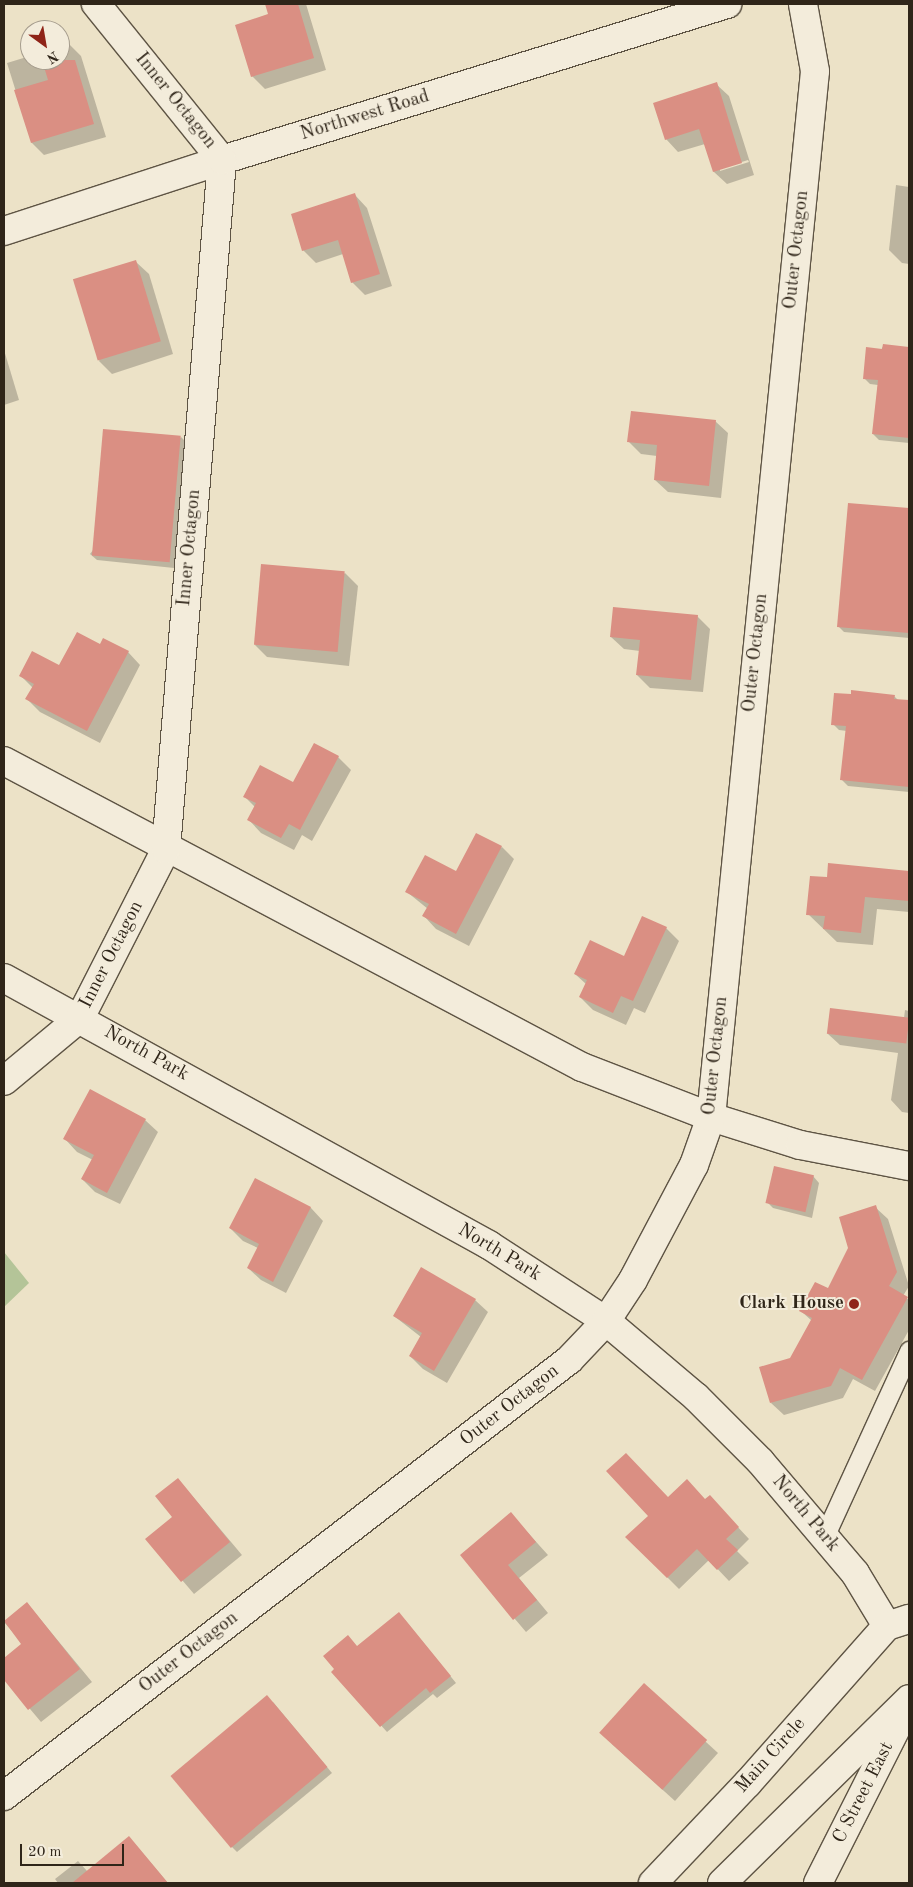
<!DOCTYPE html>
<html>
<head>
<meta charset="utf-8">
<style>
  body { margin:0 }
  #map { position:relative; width:913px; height:1887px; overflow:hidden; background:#ece2c7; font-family:"Old Standard TT",serif }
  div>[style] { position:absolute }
  .green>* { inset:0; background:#b4c498 }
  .shadow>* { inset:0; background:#0003 }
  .building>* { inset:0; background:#da8f83; transform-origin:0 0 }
  .roads { filter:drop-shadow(1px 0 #5e5444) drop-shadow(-1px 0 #5e5444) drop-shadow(0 1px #5e5444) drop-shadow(0 -1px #5e5444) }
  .service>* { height:19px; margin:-9.5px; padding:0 9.5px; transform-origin:9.5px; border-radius:9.5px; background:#f3ecdb }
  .minor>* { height:28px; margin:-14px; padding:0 14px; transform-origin:14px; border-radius:14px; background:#f3ecdb }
  .tertiary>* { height:28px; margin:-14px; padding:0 14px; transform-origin:14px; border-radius:14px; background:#f3ecdb }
  .dots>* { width:14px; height:14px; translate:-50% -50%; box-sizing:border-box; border:2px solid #f3ecdb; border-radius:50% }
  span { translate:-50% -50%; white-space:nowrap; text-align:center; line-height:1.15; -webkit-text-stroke:4px #f3ecdb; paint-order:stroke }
  .street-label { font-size:19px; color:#2f2519 }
  .poi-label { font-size:19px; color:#2f2519; font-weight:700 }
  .right { translate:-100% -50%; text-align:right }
  .frame { position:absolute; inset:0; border:5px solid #2f2519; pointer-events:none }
  .north { position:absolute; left:20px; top:20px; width:50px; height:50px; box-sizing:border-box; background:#f3ecdb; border:1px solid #a59c8d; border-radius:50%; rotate:148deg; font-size:14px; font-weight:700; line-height:20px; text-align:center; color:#2f2519 }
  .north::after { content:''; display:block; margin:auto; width:18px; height:22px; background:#8f2418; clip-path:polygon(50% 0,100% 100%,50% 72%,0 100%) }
  .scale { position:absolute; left:20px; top:1844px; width:104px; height:22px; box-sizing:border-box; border:2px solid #2f2519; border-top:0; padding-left:6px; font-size:15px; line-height:18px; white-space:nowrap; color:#2f2519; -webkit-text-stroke:4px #f3ecdb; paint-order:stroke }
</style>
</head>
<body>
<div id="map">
  <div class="green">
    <i style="clip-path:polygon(4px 1252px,29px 1283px,4px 1307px)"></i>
  </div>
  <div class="shadow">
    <i style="clip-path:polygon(267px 4px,306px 4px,326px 70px,265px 89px,252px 76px,270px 15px)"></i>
    <i style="clip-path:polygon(69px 44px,81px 56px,106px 137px,44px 155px,32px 143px,7px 63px,30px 56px,30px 60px,60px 60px,60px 46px)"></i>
    <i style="clip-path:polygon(evenodd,716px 84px,729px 96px,754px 175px,727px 184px,714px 172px,705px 144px,678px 152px,666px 139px,716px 84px,748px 160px,749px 162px,720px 171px,720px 169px,748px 160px)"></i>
    <i style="clip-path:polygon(896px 185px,909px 187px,909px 264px,902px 263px,889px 250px)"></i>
    <i style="clip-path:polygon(355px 195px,367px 208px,392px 286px,365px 295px,352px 282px,343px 254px,316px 263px,303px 250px)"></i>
    <i style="clip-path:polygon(136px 262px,149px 274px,173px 354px,112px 374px,99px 361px)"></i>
    <i style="clip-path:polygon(884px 345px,909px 348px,909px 443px,879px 440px,873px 434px,878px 385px,870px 384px,864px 378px)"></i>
    <i style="clip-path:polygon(4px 350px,19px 400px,4px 405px)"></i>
    <i style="clip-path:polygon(715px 421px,728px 433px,721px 498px,668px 492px,655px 480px,657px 456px,641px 454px,629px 442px)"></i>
    <i style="clip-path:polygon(181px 437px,187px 443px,174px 568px,97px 560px,90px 554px)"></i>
    <i style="clip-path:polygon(849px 504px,909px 510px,909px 638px,844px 632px,838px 626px)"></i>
    <i style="clip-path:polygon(345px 573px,358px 586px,349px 666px,267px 657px,255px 645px)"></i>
    <i style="clip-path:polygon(697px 616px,710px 629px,703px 692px,650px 688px,637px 675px,640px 651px,624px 649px,611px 637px)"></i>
    <i style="clip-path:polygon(101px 645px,128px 652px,140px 665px,100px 743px,40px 712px,27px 699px,33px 688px,21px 676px,59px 667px)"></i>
    <i style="clip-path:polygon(894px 696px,899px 701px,909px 703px,909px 792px,848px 786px,842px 780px,847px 731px,839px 730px,833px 724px)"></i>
    <i style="clip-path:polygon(338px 757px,351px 770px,312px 841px,302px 835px,294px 850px,261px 833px,249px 820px,255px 807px,245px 797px,294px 784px)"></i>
    <i style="clip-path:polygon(502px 847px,514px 859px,469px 946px,436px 929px,424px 916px,428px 909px,407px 892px,457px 873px)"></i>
    <i style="clip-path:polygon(829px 865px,909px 872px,909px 912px,877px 909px,873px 945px,837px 942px,808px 914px,828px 879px)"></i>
    <i style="clip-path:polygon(666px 928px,679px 941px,645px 1013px,634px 1008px,626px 1025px,593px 1010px,580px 997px,586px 984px,575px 974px,624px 957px)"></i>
    <i style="clip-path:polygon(905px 1010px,909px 1011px,909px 1113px,902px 1112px,891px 1100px,898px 1053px,840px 1045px,828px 1034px,904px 1018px)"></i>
    <i style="clip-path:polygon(145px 1120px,158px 1132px,120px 1204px,95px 1192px,82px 1179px,93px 1160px,77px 1152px,65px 1139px)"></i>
    <i style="clip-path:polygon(813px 1176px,819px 1183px,812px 1218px,773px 1208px,767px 1202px)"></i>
    <i style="clip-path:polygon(256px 1180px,311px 1208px,323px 1221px,286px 1293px,261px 1280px,248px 1268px,258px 1248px,243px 1241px,230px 1228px)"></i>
    <i style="clip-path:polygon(875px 1207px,888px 1219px,909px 1286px,903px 1296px,909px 1300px,909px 1330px,875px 1391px,853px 1379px,843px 1398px,784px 1415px,771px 1403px,812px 1321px,801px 1311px,828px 1290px)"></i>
    <i style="clip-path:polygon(475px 1300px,488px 1312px,447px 1383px,423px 1369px,410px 1356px,421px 1337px,394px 1316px)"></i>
    <i style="clip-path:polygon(178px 1479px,242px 1555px,194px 1594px,147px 1539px,174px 1517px)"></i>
    <i style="clip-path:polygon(668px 1499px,706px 1501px,721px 1509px,749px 1539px,737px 1551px,749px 1563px,729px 1581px,709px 1560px,679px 1589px,627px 1537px)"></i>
    <i style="clip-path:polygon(511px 1514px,548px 1555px,519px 1578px,548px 1613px,526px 1632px,461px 1555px)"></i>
    <i style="clip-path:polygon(27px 1603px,92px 1682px,41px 1722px,4px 1678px,4px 1660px,23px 1644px,4px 1622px)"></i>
    <i style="clip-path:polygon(405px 1620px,456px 1683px,437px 1698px,433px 1694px,387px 1732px,333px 1672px,357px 1648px)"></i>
    <i style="clip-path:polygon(644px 1685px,718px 1753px,675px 1801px,612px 1744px)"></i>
    <i style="clip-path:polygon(273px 1702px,332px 1773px,237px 1852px,231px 1846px)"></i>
    <i style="clip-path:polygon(135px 1844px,168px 1883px,58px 1883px,55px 1879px,78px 1861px,88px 1872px)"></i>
  </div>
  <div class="building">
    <i style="clip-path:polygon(265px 4px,298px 4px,314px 58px,251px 77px,235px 25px,268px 14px)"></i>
    <i style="clip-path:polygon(42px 60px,75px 60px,94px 124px,31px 143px,14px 90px,48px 80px)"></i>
    <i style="clip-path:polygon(717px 82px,742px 163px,713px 172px,699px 129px,665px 140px,653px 103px)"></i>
    <i style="clip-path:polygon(355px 193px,380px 274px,351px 283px,338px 240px,302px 251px,291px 214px)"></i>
    <i style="left:136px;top:260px;width:85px;height:66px;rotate:73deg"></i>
    <i style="clip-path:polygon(883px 344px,909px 347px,909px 438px,872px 434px,878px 380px,863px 379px,866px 347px,882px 349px)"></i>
    <i style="clip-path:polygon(631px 411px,716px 420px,709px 486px,654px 480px,657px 445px,627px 442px)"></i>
    <i style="left:103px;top:429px;width:78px;height:127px;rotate:5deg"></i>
    <i style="clip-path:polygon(848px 503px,909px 508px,909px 633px,837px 627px)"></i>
    <i style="left:261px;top:564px;width:84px;height:81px;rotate:5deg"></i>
    <i style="clip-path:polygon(613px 607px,698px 615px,691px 680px,636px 675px,640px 640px,610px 637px)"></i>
    <i style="clip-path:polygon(77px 632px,100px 644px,103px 638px,129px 651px,87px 731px,25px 699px,34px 684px,19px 676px,32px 651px,59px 665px)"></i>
    <i style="clip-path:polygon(851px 690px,895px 695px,894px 699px,909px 700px,909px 787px,840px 780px,846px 726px,831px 725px,834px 693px,851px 694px)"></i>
    <i style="clip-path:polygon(314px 743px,339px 756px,300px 830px,289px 824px,281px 838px,247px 820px,256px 803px,243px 797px,260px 765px,293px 782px)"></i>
    <i style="clip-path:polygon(476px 833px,502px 846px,456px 934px,422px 916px,429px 904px,405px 892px,425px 855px,456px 871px)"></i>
    <i style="clip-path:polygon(828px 863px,909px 871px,909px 901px,865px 897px,861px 933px,823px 929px,825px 916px,806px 915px,810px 876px,827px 877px)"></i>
    <i style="clip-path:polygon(642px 916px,667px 927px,633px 1001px,621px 996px,613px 1013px,579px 997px,587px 980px,574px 974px,590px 940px,624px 956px)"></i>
    <i style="left:830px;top:1008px;width:80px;height:26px;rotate:7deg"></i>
    <i style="clip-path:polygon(90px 1089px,146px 1119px,107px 1193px,81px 1179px,94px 1155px,63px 1139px)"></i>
    <i style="left:774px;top:1166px;width:41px;height:38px;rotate:13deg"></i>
    <i style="clip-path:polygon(255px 1178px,311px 1207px,273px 1282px,247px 1268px,259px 1244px,229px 1228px)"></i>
    <i style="clip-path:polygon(876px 1205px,897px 1272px,889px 1286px,908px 1297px,862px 1380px,840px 1368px,831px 1386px,770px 1403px,759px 1367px,790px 1358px,812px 1318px,799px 1311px,815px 1282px,828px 1288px,848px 1248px,839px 1217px)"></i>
    <i style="clip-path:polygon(421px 1267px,476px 1299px,434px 1371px,409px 1356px,422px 1333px,393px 1316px)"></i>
    <i style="clip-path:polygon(626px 1453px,668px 1497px,687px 1479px,705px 1499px,710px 1495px,739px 1527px,726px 1539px,738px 1550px,717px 1570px,697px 1549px,667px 1578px,625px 1537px,648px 1516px,606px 1471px)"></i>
    <i style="clip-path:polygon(178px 1478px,230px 1542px,181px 1582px,145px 1539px,172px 1517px,155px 1496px)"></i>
    <i style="clip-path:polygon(511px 1512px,536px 1542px,508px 1565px,537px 1600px,513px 1620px,460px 1555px)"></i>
    <i style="clip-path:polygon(27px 1602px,80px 1669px,28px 1710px,4px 1680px,4px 1658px,21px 1644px,4px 1621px)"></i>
    <i style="clip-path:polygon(399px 1612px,451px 1676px,430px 1693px,426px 1688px,380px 1727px,331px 1672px,334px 1669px,323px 1656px,348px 1635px,357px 1646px)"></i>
    <i style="left:644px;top:1683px;width:85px;height:67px;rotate:42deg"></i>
    <i style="left:267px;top:1695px;width:94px;height:126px;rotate:50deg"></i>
    <i style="clip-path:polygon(129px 1836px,168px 1883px,72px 1883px)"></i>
  </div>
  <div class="roads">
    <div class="service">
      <i style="left:824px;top:1537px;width:205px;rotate:-65.4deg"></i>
    </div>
    <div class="minor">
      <i style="left:4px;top:231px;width:229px;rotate:-18deg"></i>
      <i style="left:222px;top:160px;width:529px;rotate:-17.17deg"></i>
      <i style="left:4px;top:761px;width:654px;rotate:27.9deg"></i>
      <i style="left:582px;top:1067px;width:138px;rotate:21.2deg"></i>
      <i style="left:711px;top:1117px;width:93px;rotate:17.5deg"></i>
      <i style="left:800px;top:1145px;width:111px;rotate:10.9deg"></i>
      <i style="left:4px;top:978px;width:554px;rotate:28.83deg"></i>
      <i style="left:489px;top:1245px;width:140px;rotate:33deg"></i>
      <i style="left:606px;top:1321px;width:118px;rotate:40.2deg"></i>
      <i style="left:696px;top:1397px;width:91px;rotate:45deg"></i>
      <i style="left:760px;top:1461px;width:147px;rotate:49.7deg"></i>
      <i style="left:855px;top:1573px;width:62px;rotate:58.9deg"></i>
      <i style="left:887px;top:1626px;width:23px;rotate:-18deg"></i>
      <i style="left:4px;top:1081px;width:99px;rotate:-39.7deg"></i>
      <i style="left:80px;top:1018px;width:190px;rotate:-63deg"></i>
      <i style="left:166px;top:849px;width:691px;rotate:-85.35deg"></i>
      <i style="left:222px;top:160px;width:201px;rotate:-128.9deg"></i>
      <i style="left:4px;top:1796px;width:714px;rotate:-37.66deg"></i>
      <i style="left:569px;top:1360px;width:54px;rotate:-46.5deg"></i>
      <i style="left:606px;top:1321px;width:49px;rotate:-56.6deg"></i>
      <i style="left:633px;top:1280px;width:130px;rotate:-62.1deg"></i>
      <i style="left:694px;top:1165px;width:51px;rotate:-70.5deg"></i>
      <i style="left:711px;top:1117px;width:1051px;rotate:-84.32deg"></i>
      <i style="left:815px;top:71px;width:68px;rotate:-100.2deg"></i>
    </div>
    <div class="tertiary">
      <i style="left:653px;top:1883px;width:137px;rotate:-46.5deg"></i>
      <i style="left:747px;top:1784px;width:211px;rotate:-48.5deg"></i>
      <i style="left:722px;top:1883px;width:262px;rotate:-44.5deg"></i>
      <i style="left:818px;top:1883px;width:188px;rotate:-63.2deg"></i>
    </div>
  </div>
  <div class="dots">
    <i style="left:854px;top:1304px;background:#8f2418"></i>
  </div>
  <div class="street-label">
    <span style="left:175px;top:101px;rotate:51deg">Inner Octagon</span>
    <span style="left:365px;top:116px;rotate:-17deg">Northwest Road</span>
    <span style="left:797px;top:250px;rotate:-84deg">Outer Octagon</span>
    <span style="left:190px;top:548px;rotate:-85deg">Inner Octagon</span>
    <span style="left:756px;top:653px;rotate:-84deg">Outer Octagon</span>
    <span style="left:112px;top:955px;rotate:-63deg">Inner Octagon</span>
    <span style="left:146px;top:1054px;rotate:29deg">North Park</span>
    <span style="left:716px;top:1056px;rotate:-84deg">Outer Octagon</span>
    <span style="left:499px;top:1253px;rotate:31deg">North Park</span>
    <span style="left:510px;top:1406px;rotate:-38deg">Outer Octagon</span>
    <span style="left:805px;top:1514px;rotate:50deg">North Park</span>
    <span style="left:189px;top:1653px;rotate:-38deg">Outer Octagon</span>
    <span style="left:771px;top:1756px;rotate:-48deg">Main Circle</span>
    <span style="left:864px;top:1793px;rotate:-63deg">C Street East</span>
  </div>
  <div class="poi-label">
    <span class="right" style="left:844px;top:1304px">Clark House</span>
  </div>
  <div class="frame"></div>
  <div class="north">N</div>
  <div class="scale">20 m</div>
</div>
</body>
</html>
